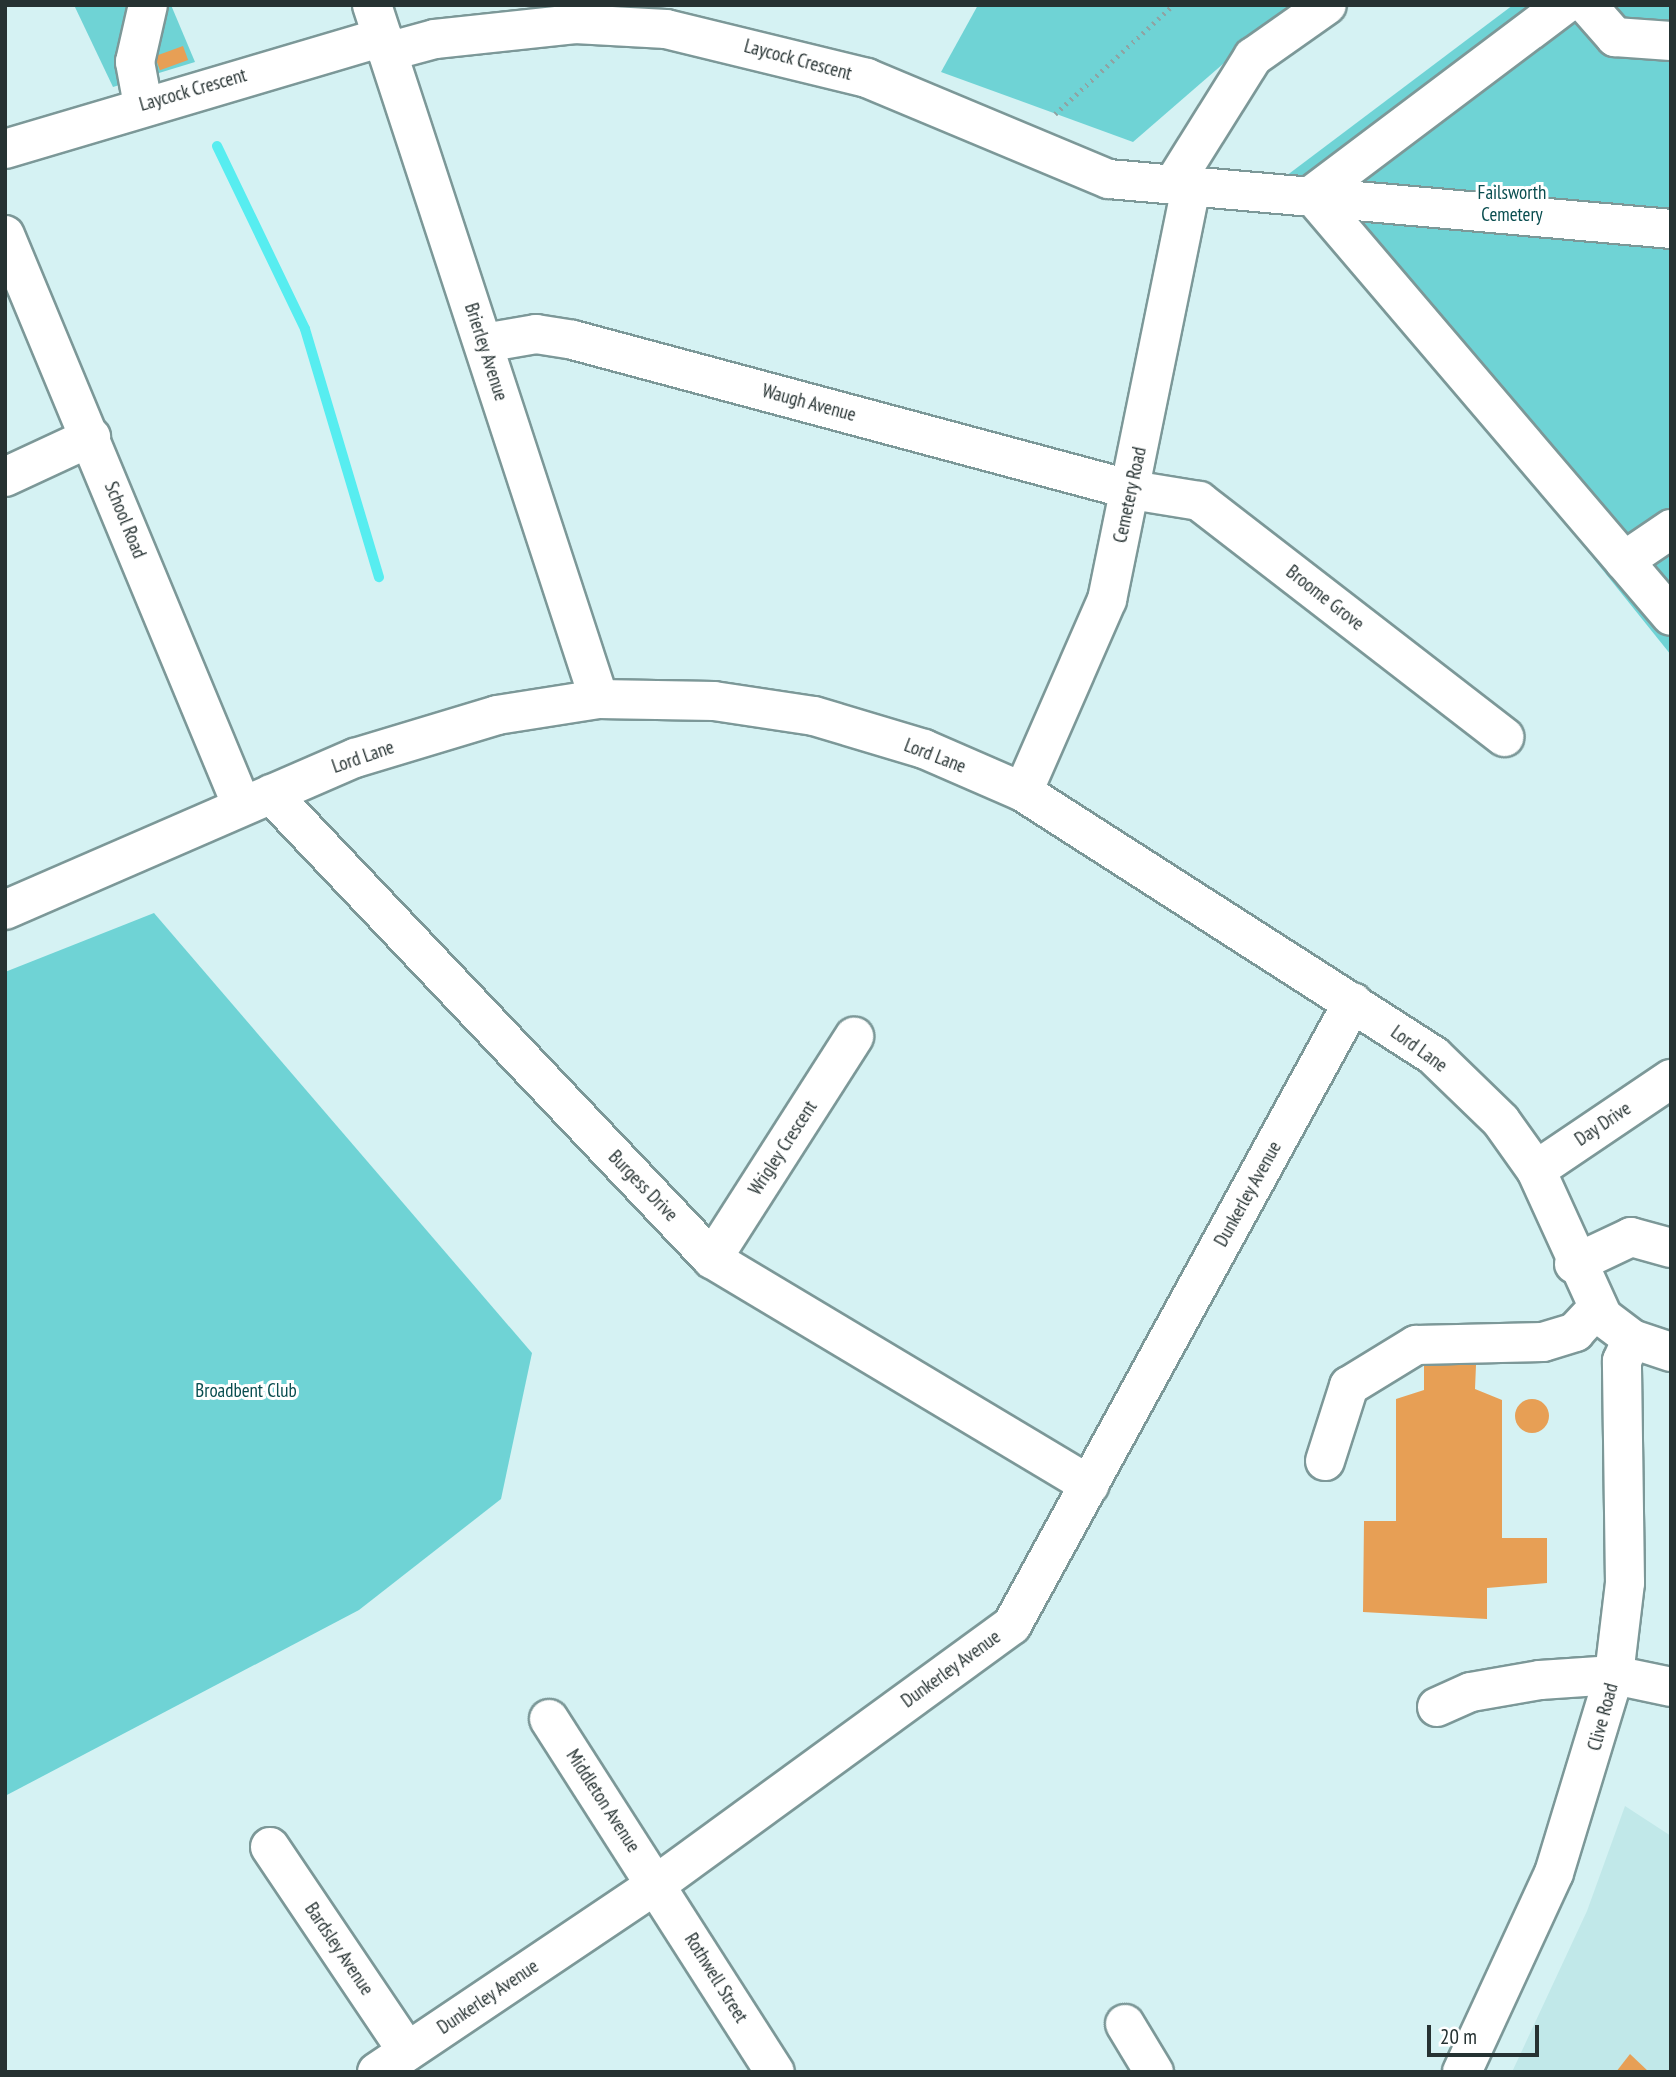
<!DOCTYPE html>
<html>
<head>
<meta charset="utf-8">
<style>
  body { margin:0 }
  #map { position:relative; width:1676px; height:2077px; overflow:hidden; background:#d5f2f3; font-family:"PT Sans Narrow",sans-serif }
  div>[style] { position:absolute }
  .built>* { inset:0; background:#c1e8e9 }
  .green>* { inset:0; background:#6fd3d5 }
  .stream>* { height:10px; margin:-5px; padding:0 5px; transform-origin:5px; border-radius:5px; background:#57edf0 }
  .building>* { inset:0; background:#e79f55; transform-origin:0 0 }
  .round { border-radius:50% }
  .path>* { height:4.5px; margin-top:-2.25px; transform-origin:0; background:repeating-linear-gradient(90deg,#8ea4a4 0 2px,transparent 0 7px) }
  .roads { filter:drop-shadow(2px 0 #7c9898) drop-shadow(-2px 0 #7c9898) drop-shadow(0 2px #7c9898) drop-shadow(0 -2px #7c9898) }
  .minor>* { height:38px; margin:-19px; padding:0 19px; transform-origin:19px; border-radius:19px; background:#fff }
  span { translate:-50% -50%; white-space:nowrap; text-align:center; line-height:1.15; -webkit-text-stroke:6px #fff; paint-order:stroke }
  .street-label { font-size:19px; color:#263232 }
  .park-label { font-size:19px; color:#094d4f }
  .frame { position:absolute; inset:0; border:7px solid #263232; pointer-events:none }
  .scale { position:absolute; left:1427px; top:2025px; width:112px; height:32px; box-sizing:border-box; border:4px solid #263232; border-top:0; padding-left:9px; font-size:21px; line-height:24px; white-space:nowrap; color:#263232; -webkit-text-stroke:5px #fff; paint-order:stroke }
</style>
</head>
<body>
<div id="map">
  <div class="built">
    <i style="clip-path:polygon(1625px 1806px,1671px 1836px,1671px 2072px,1512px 2072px,1587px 1911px)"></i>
  </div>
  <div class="green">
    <i style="clip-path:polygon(74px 5px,171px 5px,195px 62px,113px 87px)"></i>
    <i style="clip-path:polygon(978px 5px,1291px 5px,1133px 142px,941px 72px)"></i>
    <i style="clip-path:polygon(1513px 5px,1671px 5px,1671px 655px,1286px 176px)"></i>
    <i style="clip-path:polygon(154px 913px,532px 1353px,501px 1499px,359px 1610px,5px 1796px,5px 972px)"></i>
  </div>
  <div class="stream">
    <i style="left:217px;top:146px;width:203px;rotate:64.3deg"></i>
    <i style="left:305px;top:329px;width:259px;rotate:73.4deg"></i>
  </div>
  <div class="building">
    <i style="left:183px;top:46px;width:15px;height:30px;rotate:70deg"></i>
    <i style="clip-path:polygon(1424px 1364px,1476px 1365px,1475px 1389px,1502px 1400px,1502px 1538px,1547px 1538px,1547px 1583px,1487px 1588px,1487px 1619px,1363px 1612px,1364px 1521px,1396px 1521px,1396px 1399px,1424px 1390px)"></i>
    <i class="round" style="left:1515px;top:1399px;width:34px;height:34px"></i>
    <i style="clip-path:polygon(1630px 2054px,1649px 2072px,1616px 2072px)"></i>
  </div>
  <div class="path">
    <i style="left:1055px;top:114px;width:161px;rotate:-42.7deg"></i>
  </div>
  <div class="roads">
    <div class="minor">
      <i style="left:372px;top:5px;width:730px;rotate:71.89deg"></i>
      <i style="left:1564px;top:5px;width:316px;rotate:143deg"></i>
      <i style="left:1312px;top:195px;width:553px;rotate:49.54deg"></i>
      <i style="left:1587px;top:5px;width:43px;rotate:48.8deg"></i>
      <i style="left:1615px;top:37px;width:56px;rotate:4.1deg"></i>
      <i style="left:387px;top:52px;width:50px;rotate:-15.2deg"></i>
      <i style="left:435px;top:39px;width:141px;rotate:-6.1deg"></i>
      <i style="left:575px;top:24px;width:91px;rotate:3.1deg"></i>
      <i style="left:666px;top:29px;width:207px;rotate:13.7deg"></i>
      <i style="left:867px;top:78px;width:262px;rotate:22.7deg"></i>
      <i style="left:1109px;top:179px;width:564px;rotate:5.08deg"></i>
      <i style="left:143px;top:105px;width:44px;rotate:-100.5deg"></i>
      <i style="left:135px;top:62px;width:58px;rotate:-77.2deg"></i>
      <i style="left:5px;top:149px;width:394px;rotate:-16.5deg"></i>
      <i style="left:1174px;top:183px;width:149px;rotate:-57.9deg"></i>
      <i style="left:1253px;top:57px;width:90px;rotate:-35.1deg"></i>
      <i style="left:5px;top:235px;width:618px;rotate:67.46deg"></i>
      <i style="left:484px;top:343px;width:53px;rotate:-9.8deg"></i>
      <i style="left:536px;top:334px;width:37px;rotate:9deg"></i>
      <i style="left:573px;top:340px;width:579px;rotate:15.02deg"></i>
      <i style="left:1132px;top:490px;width:68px;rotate:9.3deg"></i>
      <i style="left:1199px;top:501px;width:386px;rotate:37.7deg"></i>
      <i style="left:5px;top:477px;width:95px;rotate:-24.9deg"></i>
      <i style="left:1624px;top:561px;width:57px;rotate:-34.2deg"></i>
      <i style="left:1023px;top:792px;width:210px;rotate:-66.4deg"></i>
      <i style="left:1107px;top:600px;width:425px;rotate:-78.5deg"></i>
      <i style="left:271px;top:794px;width:641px;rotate:46.52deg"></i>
      <i style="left:712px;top:1259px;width:440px;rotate:30.9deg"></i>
      <i style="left:5px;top:910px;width:382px;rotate:-23.5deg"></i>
      <i style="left:355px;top:758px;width:148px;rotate:-16.8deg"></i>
      <i style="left:497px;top:715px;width:103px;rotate:-8.9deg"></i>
      <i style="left:599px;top:699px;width:115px;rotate:1deg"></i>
      <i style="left:714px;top:701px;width:101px;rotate:8.5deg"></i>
      <i style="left:814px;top:716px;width:115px;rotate:16.7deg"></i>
      <i style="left:924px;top:749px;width:108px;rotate:23.5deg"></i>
      <i style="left:1023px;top:792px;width:488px;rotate:32.7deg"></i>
      <i style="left:1434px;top:1056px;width:93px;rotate:44.1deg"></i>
      <i style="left:1501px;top:1121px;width:60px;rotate:54.5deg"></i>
      <i style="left:1536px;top:1170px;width:162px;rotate:65.5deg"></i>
      <i style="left:1603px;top:1317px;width:36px;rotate:37deg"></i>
      <i style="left:1632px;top:1339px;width:41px;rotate:18.4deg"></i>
      <i style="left:1536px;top:1170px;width:163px;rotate:-34deg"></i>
      <i style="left:712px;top:1259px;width:264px;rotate:-57.4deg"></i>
      <i style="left:1574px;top:1264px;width:63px;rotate:-25.3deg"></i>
      <i style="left:1631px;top:1237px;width:41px;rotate:15.4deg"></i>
      <i style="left:1325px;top:1461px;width:79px;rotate:-72.3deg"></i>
      <i style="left:1349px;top:1386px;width:79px;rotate:-31.5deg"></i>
      <i style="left:1416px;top:1345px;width:127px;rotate:-1.4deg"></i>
      <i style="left:1543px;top:1342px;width:34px;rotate:-17deg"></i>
      <i style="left:1575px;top:1332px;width:33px;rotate:-47deg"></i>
      <i style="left:1437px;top:1707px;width:37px;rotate:-24deg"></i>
      <i style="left:1471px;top:1692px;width:70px;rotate:-9.9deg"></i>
      <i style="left:1540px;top:1680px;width:74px;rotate:-3.9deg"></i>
      <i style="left:1614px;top:1675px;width:58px;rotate:11.9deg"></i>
      <i style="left:549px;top:1719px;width:419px;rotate:57.4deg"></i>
      <i style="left:270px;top:1847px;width:246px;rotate:56.1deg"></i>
      <i style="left:1125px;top:2024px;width:56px;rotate:58.9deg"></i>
      <i style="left:377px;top:2072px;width:337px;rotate:-33.9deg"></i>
      <i style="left:657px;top:1884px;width:439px;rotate:-36.1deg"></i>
      <i style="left:1012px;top:1625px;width:710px;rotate:-61.31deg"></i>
      <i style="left:1462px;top:2072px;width:219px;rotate:-65.2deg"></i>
      <i style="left:1554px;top:1873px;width:207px;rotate:-73.1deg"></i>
      <i style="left:1614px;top:1675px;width:93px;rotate:-83.2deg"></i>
      <i style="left:1625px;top:1583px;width:222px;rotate:-90.8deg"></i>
      <i style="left:1622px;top:1361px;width:24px;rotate:-66deg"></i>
    </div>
  </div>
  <div class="street-label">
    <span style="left:798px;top:60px;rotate:15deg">Laycock Crescent</span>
    <span style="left:193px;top:90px;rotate:-16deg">Laycock Crescent</span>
    <span style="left:486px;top:352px;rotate:72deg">Brierley Avenue</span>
    <span style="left:809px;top:403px;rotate:15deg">Waugh Avenue</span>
    <span style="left:1130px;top:495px;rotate:-78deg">Cemetery Road</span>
    <span style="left:125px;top:520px;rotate:68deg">School Road</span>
    <span style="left:1325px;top:598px;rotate:38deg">Broome Grove</span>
    <span style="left:935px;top:756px;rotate:21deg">Lord Lane</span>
    <span style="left:363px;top:757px;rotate:-19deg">Lord Lane</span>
    <span style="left:1419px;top:1049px;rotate:36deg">Lord Lane</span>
    <span style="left:1603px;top:1124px;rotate:-34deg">Day Drive</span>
    <span style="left:783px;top:1148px;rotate:-57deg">Wrigley Crescent</span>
    <span style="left:643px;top:1186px;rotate:46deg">Burgess Drive</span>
    <span style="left:1248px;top:1194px;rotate:-61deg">Dunkerley Avenue</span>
    <span style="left:951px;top:1669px;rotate:-36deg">Dunkerley Avenue</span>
    <span style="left:1603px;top:1717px;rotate:-75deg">Clive Road</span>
    <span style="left:603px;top:1801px;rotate:57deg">Middleton Avenue</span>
    <span style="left:339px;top:1949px;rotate:56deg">Bardsley Avenue</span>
    <span style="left:716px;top:1978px;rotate:58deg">Rothwell Street</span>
    <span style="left:488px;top:1997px;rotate:-34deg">Dunkerley Avenue</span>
  </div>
  <div class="park-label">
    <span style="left:1512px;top:204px">Failsworth<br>Cemetery</span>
    <span style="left:246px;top:1391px">Broadbent Club</span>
  </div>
  <div class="frame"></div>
  <div class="scale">20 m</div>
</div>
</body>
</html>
